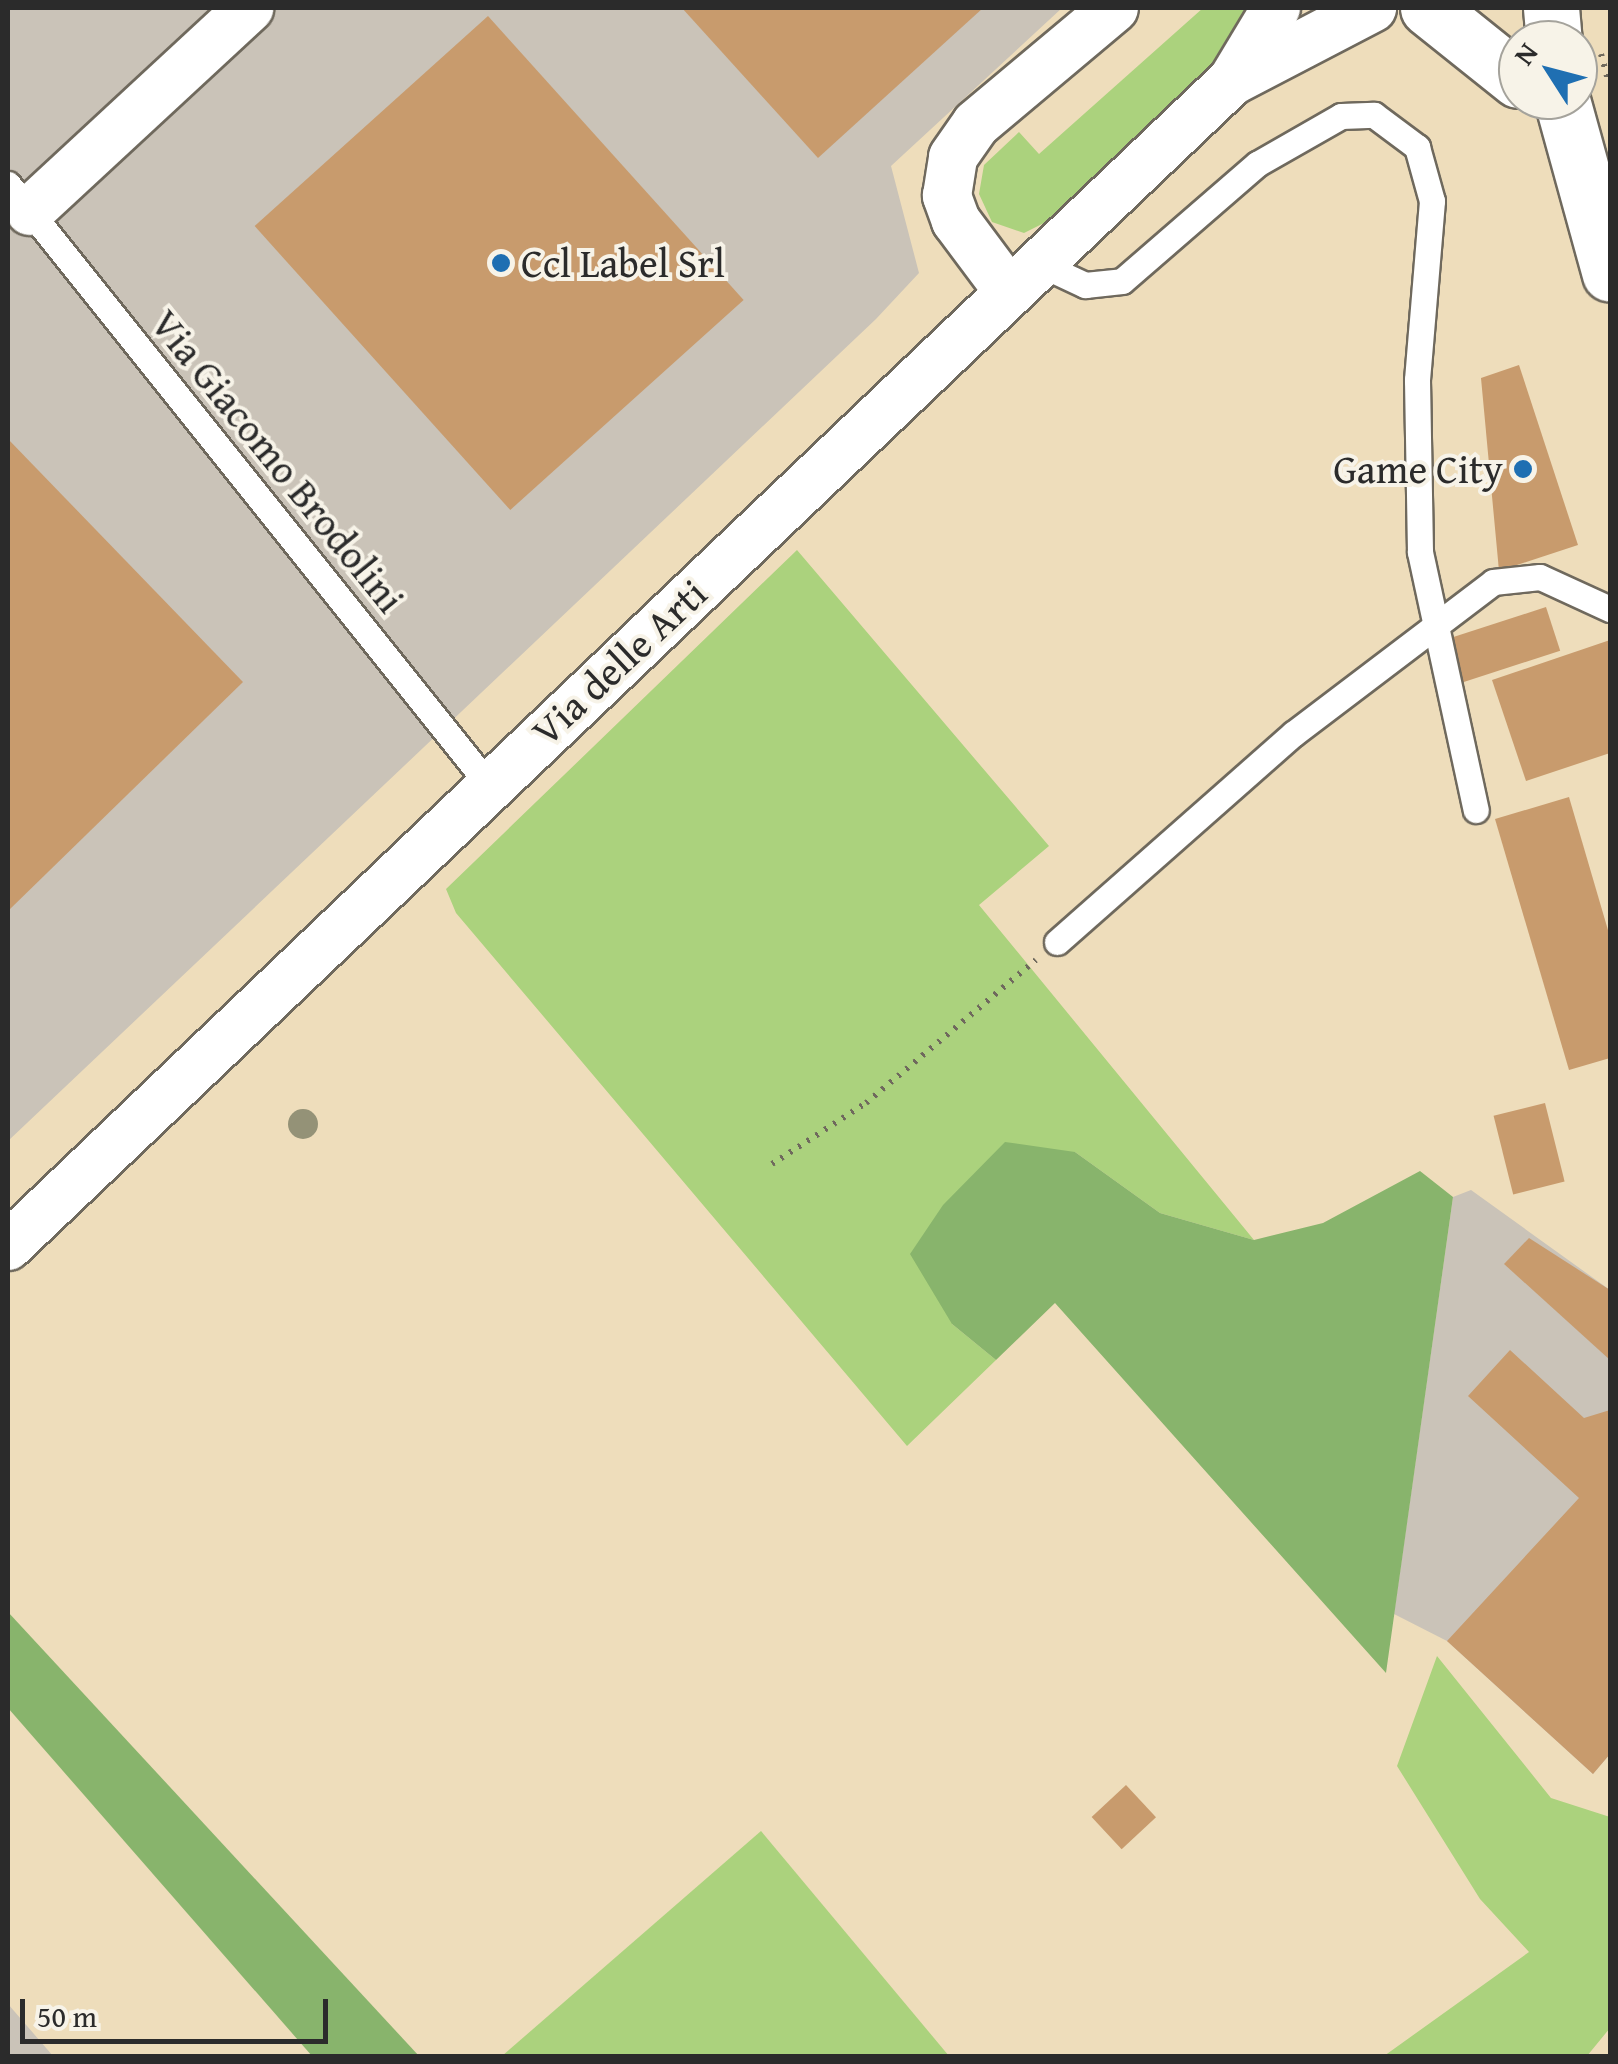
<!DOCTYPE html>
<html>
<head>
<meta charset="utf-8">
<style>
  body { margin:0 }
  #map { position:relative; width:1618px; height:2064px; overflow:hidden; background:#edb; font-family:"Gentium Book Plus",serif }
  div>[style] { position:absolute }
  .industrial>* { inset:0; background:#cac3b8 }
  .green>* { inset:0; background:#abd27d }
  .forest>* { inset:0; background:#88b46c }
  .building>* { inset:0; background:#c89b6d; transform-origin:0 0 }
  .path>* { height:6px; margin-top:-3px; transform-origin:0; background:repeating-linear-gradient(90deg,#6f695d 0 2.5px,transparent 0 10.5px) }
  .roads { filter:drop-shadow(2px 0 #6f695d) drop-shadow(-2px 0 #6f695d) drop-shadow(0 2px #6f695d) drop-shadow(0 -2px #6f695d) }
  .service>* { height:25px; margin:-12.5px; padding:0 12.5px; transform-origin:12.5px; border-radius:12.5px; background:#fff }
  .minor>* { height:48px; margin:-24px; padding:0 24px; transform-origin:24px; border-radius:24px; background:#fff }
  .secondary>* { height:55px; margin:-27.5px; padding:0 27.5px; transform-origin:27.5px; border-radius:27.5px; background:#fff }
  .trees>* { width:30px; height:30px; margin:-15px; border-radius:50%; background:#949277 }
  .dots>* { width:28px; height:28px; translate:-50% -50%; box-sizing:border-box; border:5px solid #f7f3e8; border-radius:50% }
  span { translate:-50% -50%; white-space:nowrap; text-align:center; line-height:1.15; -webkit-text-stroke:8px #f7f3e8; paint-order:stroke }
  .poi-label { font-size:40px; color:#2b2b2b }
  .left { translate:0 -50%; text-align:left }
  .right { translate:-100% -50%; text-align:right }
  .street-label { font-size:40px; color:#2b2b2b }
  .frame { position:absolute; inset:0; border:10px solid #2b2b2b; pointer-events:none }
  .north { position:absolute; left:1498px; top:20px; width:100px; height:100px; box-sizing:border-box; background:#f7f3e8; border:2px solid #a5a39c; border-radius:50%; rotate:306deg; font-size:28px; font-weight:700; line-height:40px; text-align:center; color:#2b2b2b }
  .north::after { content:''; display:block; margin:auto; width:35px; height:45px; background:#1f6fb2; clip-path:polygon(50% 0,100% 100%,50% 72%,0 100%) }
  .scale { position:absolute; left:20px; top:1999px; width:308px; height:45px; box-sizing:border-box; border:5px solid #2b2b2b; border-top:0; padding-left:12px; font-size:30px; line-height:35px; white-space:nowrap; color:#2b2b2b; -webkit-text-stroke:8px #f7f3e8; paint-order:stroke }
</style>
</head>
<body>
<div id="map">
  <div class="industrial">
    <i style="clip-path:polygon(8px 8px,1062px 8px,891px 166px,919px 273px,876px 319px,8px 1141px)"></i>
    <i style="clip-path:polygon(1471px 1190px,1610px 1290px,1610px 1754px,1593px 1774px,1447px 1641px,1394px 1614px,1453px 1197px)"></i>
    <i style="clip-path:polygon(8px 2004px,53px 2056px,8px 2056px)"></i>
  </div>
  <div class="green">
    <i style="clip-path:polygon(1203px 8px,1256px 8px,1228px 49px,1046px 222px,1024px 233px,992px 222px,979px 194px,984px 165px,1019px 132px,1039px 154px)"></i>
    <i style="clip-path:polygon(797px 550px,1049px 846px,979px 905px,1254px 1240px,1160px 1213px,1075px 1152px,952px 1324px,996px 1360px,907px 1446px,456px 913px,446px 889px)"></i>
    <i style="clip-path:polygon(1437px 1656px,1551px 1798px,1610px 1817px,1610px 2028px,1587px 2056px,1384px 2056px,1529px 1952px,1480px 1899px,1397px 1766px)"></i>
    <i style="clip-path:polygon(761px 1831px,949px 2056px,502px 2056px)"></i>
  </div>
  <div class="forest">
    <i style="clip-path:polygon(1005px 1142px,1075px 1152px,1160px 1213px,1254px 1240px,1323px 1223px,1420px 1171px,1453px 1197px,1386px 1673px,1055px 1303px,996px 1360px,952px 1324px,910px 1254px,943px 1205px)"></i>
    <i style="clip-path:polygon(8px 1612px,419px 2056px,312px 2056px,8px 1708px)"></i>
  </div>
  <div class="building">
    <i style="clip-path:polygon(682px 8px,983px 8px,818px 158px)"></i>
    <i style="left:488px;top:16px;width:382px;height:314px;rotate:48deg"></i>
    <i style="clip-path:polygon(1519px 365px,1578px 545px,1499px 571px,1481px 378px)"></i>
    <i style="clip-path:polygon(8px 439px,243px 682px,8px 911px)"></i>
    <i style="left:1546px;top:607px;width:46px;height:103px;rotate:72deg"></i>
    <i style="clip-path:polygon(1610px 640px,1610px 753px,1526px 781px,1492px 680px)"></i>
    <i style="clip-path:polygon(1569px 797px,1610px 937px,1610px 1058px,1569px 1070px,1495px 819px)"></i>
    <i style="left:1545px;top:1103px;width:81px;height:53px;rotate:76deg"></i>
    <i style="clip-path:polygon(1529px 1238px,1610px 1290px,1610px 1360px,1504px 1264px)"></i>
    <i style="clip-path:polygon(1510px 1350px,1584px 1418px,1610px 1410px,1610px 1754px,1593px 1774px,1447px 1641px,1579px 1498px,1468px 1396px)"></i>
    <i style="left:1126px;top:1785px;width:44px;height:47px;rotate:47deg"></i>
  </div>
  <div class="path">
    <i style="left:1601px;top:54px;width:27px;rotate:75deg"></i>
    <i style="left:772px;top:1164px;width:112px;rotate:-33deg"></i>
    <i style="left:866px;top:1103px;width:222px;rotate:-40.1deg"></i>
  </div>
  <div class="roads">
    <div class="service">
      <i style="left:8px;top:184px;width:770px;rotate:51.33deg"></i>
      <i style="left:1040px;top:264px;width:50px;rotate:25deg"></i>
      <i style="left:1085px;top:285px;width:37px;rotate:-6deg"></i>
      <i style="left:1122px;top:281px;width:179px;rotate:-40.9deg"></i>
      <i style="left:1257px;top:164px;width:97px;rotate:-29.7deg"></i>
      <i style="left:1341px;top:116px;width:33px;rotate:-2deg"></i>
      <i style="left:1374px;top:115px;width:54px;rotate:36.7deg"></i>
      <i style="left:1417px;top:147px;width:56px;rotate:74.5deg"></i>
      <i style="left:1432px;top:201px;width:180px;rotate:94.8deg"></i>
      <i style="left:1417px;top:380px;width:172px;rotate:89deg"></i>
      <i style="left:1420px;top:552px;width:264px;rotate:77.8deg"></i>
      <i style="left:1057px;top:942px;width:315px;rotate:-41.4deg"></i>
      <i style="left:1293px;top:734px;width:251px;rotate:-37.2deg"></i>
      <i style="left:1493px;top:582px;width:47px;rotate:-6.1deg"></i>
      <i style="left:1540px;top:577px;width:77px;rotate:24.6deg"></i>
    </div>
    <div class="minor">
      <i style="left:1232px;top:81px;width:158px;rotate:-27.5deg"></i>
      <i style="left:30px;top:211px;width:299px;rotate:-42.8deg"></i>
      <i style="left:1009px;top:292px;width:89px;rotate:-126.7deg"></i>
      <i style="left:956px;top:221px;width:27px;rotate:-110deg"></i>
      <i style="left:947px;top:196px;width:39px;rotate:-81deg"></i>
      <i style="left:953px;top:157px;width:40px;rotate:-55.1deg"></i>
      <i style="left:976px;top:124px;width:180px;rotate:-40deg"></i>
      <i style="left:8px;top:1246px;width:1690px;rotate:-43.59deg"></i>
      <i style="left:1232px;top:81px;width:85px;rotate:-58.9deg"></i>
    </div>
    <div class="secondary">
      <i style="left:1428px;top:8px;width:115px;rotate:38.7deg"></i>
      <i style="left:1551px;top:8px;width:32px;rotate:85deg"></i>
      <i style="left:1562px;top:100px;width:180px;rotate:74.6deg"></i>
    </div>
  </div>
  <div class="trees">
    <i style="left:303px;top:1124px"></i>
  </div>
  <div class="dots">
    <i style="left:501px;top:263px;background:#1f6fb2"></i>
    <i style="left:1523px;top:469px;background:#1f6fb2"></i>
  </div>
  <div class="poi-label">
    <span class="left" style="left:521px;top:263px">Ccl Label Srl</span>
    <span class="right" style="left:1503px;top:469px">Game City</span>
  </div>
  <div class="street-label">
    <span style="left:278px;top:461px;rotate:51deg">Via Giacomo Brodolini</span>
    <span style="left:619px;top:662px;rotate:-43deg">Via delle Arti</span>
  </div>
  <div class="frame"></div>
  <div class="north">N</div>
  <div class="scale">50 m</div>
</div>
</body>
</html>
